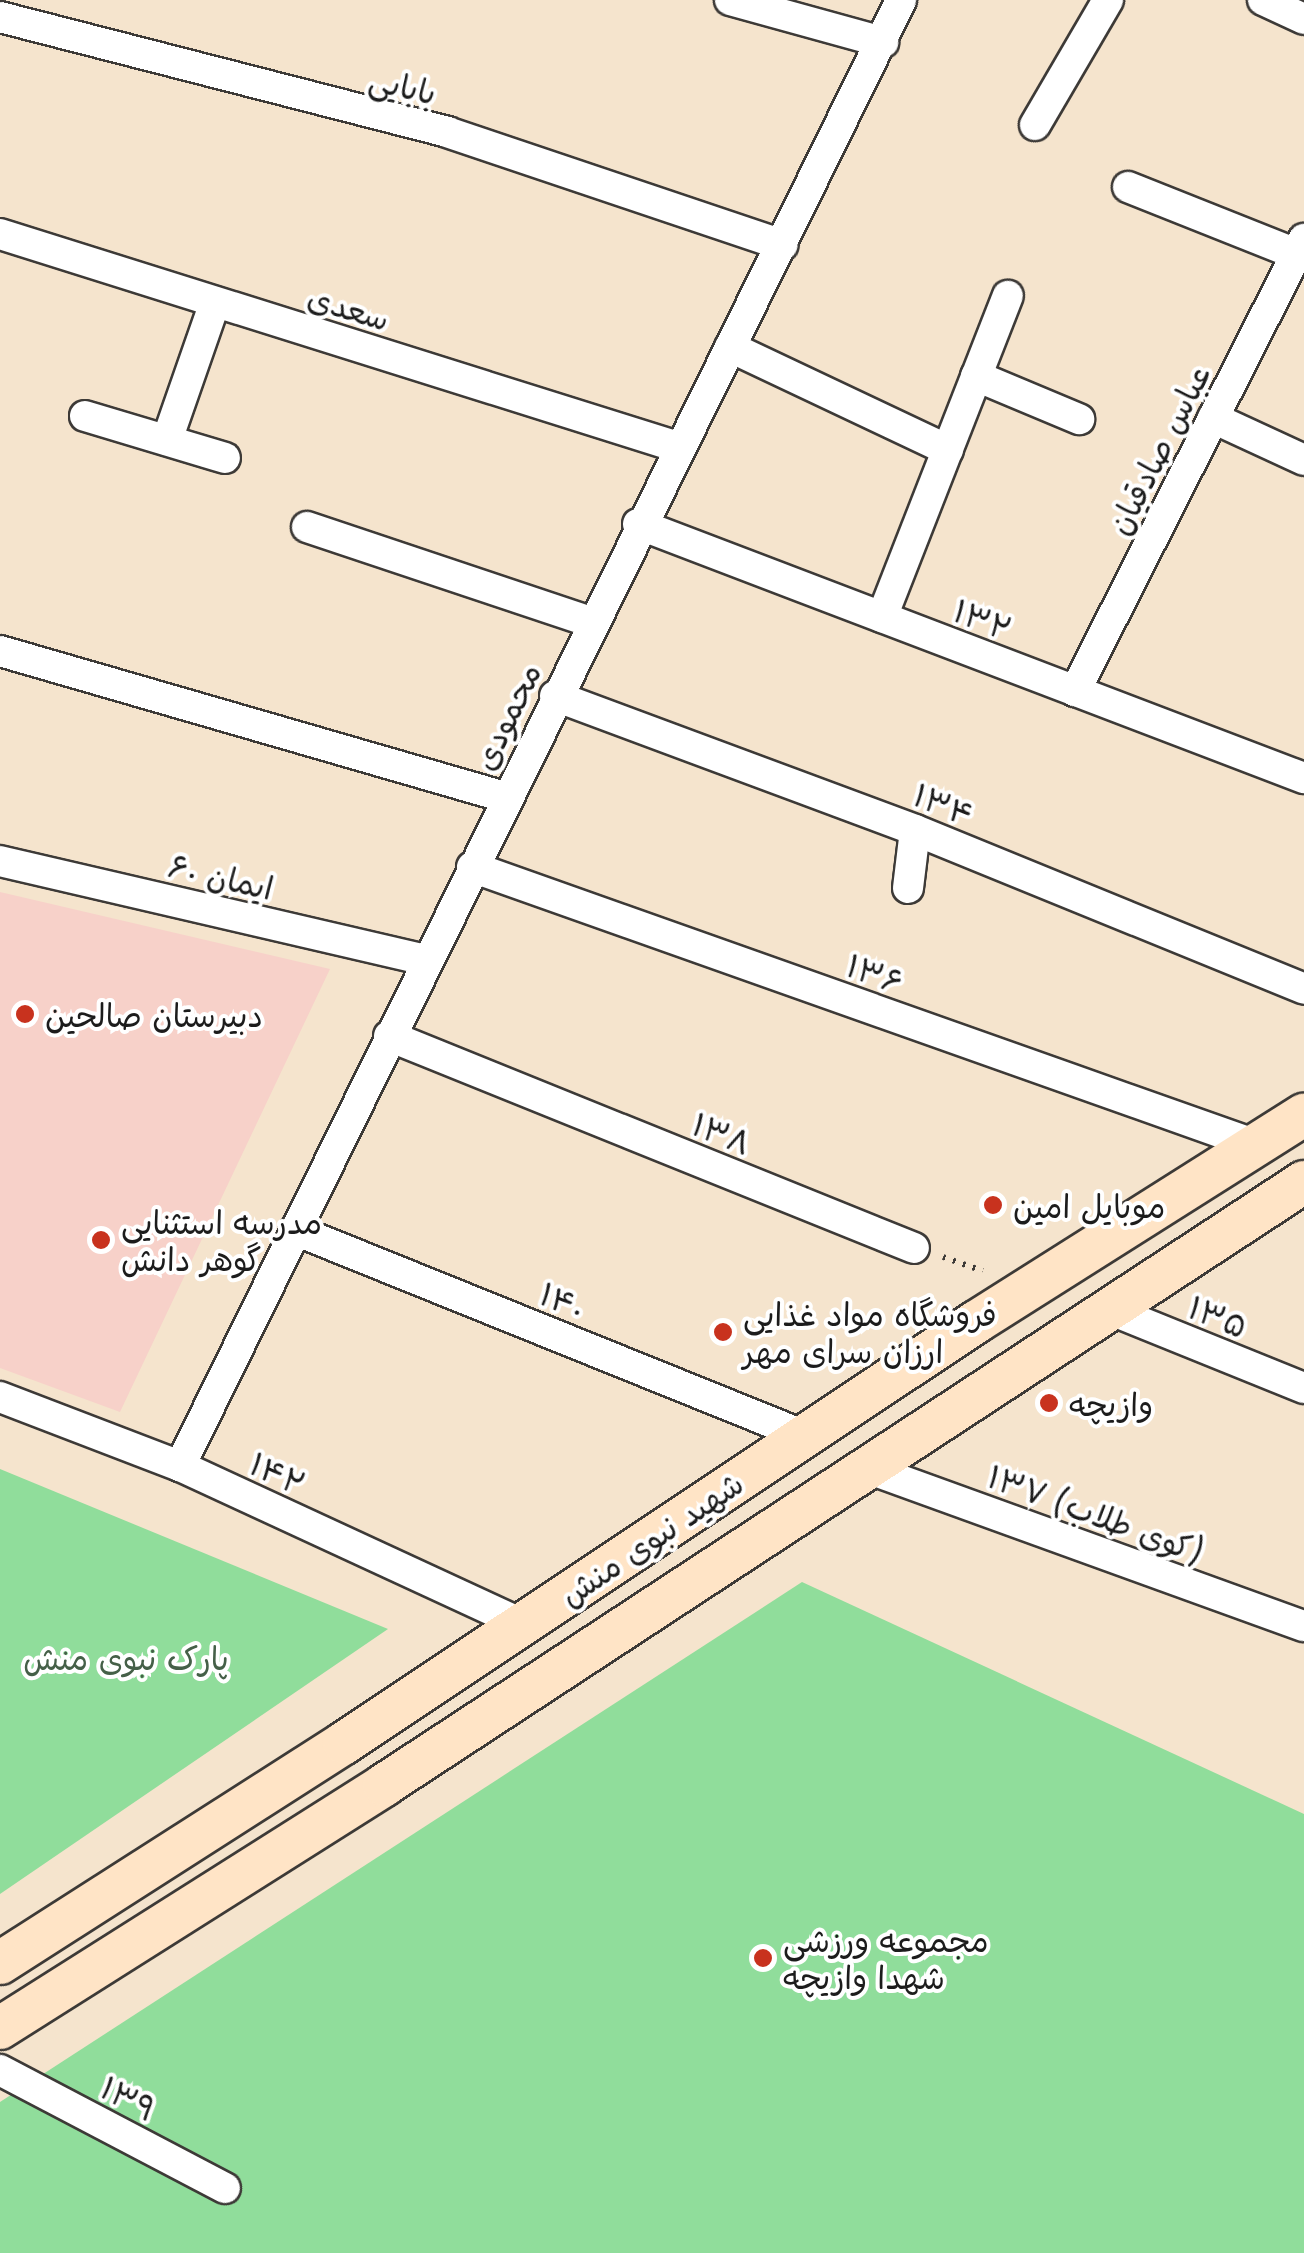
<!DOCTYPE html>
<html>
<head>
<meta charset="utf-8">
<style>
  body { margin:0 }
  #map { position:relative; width:1304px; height:2253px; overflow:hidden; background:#f5e4cd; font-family:"Playpen Sans","Playpen Sans Arabic",sans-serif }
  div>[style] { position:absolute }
  .built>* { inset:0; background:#f7d1c9 }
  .green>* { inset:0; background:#90dd9b }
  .path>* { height:6px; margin-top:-3px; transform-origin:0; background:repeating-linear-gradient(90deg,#3d3a37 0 2.5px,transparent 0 10.5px) }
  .roads { filter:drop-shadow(2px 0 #3d3a37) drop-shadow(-2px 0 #3d3a37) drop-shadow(0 2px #3d3a37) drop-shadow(0 -2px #3d3a37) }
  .street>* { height:30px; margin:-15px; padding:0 15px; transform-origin:15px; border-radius:15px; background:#fff }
  .secondary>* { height:42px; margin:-21px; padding:0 21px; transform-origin:21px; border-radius:21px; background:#ffe4c6 }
  .dots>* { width:28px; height:28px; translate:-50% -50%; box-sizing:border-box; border:5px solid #fff; border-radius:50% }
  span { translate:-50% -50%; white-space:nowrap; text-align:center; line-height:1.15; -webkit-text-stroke:8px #fff; paint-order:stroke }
  .street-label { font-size:32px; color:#1c1c1c }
  .poi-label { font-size:32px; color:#1c1c1c }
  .left { translate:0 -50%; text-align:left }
  .park-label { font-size:32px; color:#456048 }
</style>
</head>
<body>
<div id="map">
  <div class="built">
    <i style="clip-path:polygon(0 892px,330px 969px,120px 1412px,0 1368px)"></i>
  </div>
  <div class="green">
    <i style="clip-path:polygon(0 1469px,388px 1629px,0 1894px)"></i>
    <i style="clip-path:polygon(802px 1582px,1304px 1814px,1304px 2253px,0 2253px,0 2102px)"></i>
  </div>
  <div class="path">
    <i style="left:943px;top:1257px;width:42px;rotate:19.3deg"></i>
  </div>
  <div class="roads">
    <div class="street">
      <i style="left:730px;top:0;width:159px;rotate:15.4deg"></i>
      <i style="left:1263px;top:0;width:45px;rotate:24.9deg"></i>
      <i style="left:0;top:17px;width:462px;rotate:14.4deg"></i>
      <i style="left:447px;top:132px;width:354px;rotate:18.6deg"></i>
      <i style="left:1035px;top:125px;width:145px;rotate:-59.7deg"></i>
      <i style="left:1128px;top:187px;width:181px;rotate:21.7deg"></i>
      <i style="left:0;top:234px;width:711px;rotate:17.44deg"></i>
      <i style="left:730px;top:347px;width:241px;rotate:25.3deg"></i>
      <i style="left:976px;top:376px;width:112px;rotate:22.7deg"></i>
      <i style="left:85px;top:416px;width:146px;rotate:16.7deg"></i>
      <i style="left:1213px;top:418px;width:100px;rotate:24.8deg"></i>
      <i style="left:167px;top:440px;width:146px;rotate:-70.8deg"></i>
      <i style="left:638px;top:524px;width:713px;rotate:20.88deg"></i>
      <i style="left:307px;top:527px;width:299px;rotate:18.5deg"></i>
      <i style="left:882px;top:617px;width:345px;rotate:-68.6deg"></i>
      <i style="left:0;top:651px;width:526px;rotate:16.13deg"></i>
      <i style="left:1075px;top:691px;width:507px;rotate:-63.13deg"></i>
      <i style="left:555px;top:696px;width:384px;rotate:20.4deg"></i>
      <i style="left:915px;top:830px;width:420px;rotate:22.2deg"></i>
      <i style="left:0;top:861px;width:437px;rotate:13.1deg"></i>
      <i style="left:472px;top:867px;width:832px;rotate:19.52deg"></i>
      <i style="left:908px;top:888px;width:58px;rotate:-83.1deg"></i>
      <i style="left:389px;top:1036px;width:566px;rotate:21.99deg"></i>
      <i style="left:295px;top:1230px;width:550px;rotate:21.99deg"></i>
      <i style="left:1106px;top:1308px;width:214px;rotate:22deg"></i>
      <i style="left:0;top:1397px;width:193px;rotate:21deg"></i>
      <i style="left:180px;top:1466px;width:377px;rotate:24.8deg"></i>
      <i style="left:180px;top:1466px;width:1634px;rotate:-63.81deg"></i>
      <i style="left:864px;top:1467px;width:468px;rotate:19.9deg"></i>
      <i style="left:0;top:2070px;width:254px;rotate:27.7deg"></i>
    </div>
    <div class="secondary">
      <i style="left:0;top:1963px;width:408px;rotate:-32.6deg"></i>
      <i style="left:344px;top:1743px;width:759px;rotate:-33.67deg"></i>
      <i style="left:976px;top:1322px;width:388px;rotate:-32.3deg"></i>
      <i style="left:0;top:2028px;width:454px;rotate:-32.3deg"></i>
      <i style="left:384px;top:1785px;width:1100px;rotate:-33.24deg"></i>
    </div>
  </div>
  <div class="dots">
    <i style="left:25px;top:1014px;background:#c8321e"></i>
    <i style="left:993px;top:1205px;background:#c8321e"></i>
    <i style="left:101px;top:1240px;background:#c8321e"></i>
    <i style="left:723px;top:1332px;background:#c8321e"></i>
    <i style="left:1049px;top:1403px;background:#c8321e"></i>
    <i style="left:763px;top:1958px;background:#c8321e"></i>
  </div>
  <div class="street-label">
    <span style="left:403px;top:85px;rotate:13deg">بابایی</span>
    <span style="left:349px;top:307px;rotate:17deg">سعدی</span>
    <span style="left:1158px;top:449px;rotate:-63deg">عباس صادقیان</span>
    <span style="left:983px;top:619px;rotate:21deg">۱۳۲</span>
    <span style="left:506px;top:716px;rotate:-64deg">محمودی</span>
    <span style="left:944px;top:804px;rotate:22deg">۱۳۴</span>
    <span style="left:221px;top:876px;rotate:13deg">ایمان ۶۰</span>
    <span style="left:875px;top:973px;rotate:20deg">۱۳۶</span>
    <span style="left:722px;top:1133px;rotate:22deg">۱۳۸</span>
    <span style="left:563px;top:1300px;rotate:22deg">۱۴۰</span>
    <span style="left:1218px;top:1316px;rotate:22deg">۱۳۵</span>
    <span style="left:278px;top:1473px;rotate:25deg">۱۴۲</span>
    <span style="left:1096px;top:1513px;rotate:20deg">۱۳۷ (کوی طلاب)</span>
    <span style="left:651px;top:1538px;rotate:-34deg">شهید نبوی منش</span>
    <span style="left:129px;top:2098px;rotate:28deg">۱۳۹</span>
  </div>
  <div class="poi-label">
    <span class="left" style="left:45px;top:1014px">دبیرستان صالحین</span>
    <span class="left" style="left:1013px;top:1205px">موبایل امین</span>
    <span class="left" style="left:121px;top:1240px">مدرسه استثنایی<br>گوهر دانش</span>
    <span class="left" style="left:743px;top:1332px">فروشگاه مواد غذایی<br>ارزان سرای مهر</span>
    <span class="left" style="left:1069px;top:1403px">وازیچه</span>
    <span class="left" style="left:783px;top:1958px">مجموعه ورزشی<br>شهدا وازیچه</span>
  </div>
  <div class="park-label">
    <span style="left:126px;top:1657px">پارک نبوی منش</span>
  </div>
</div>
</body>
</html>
